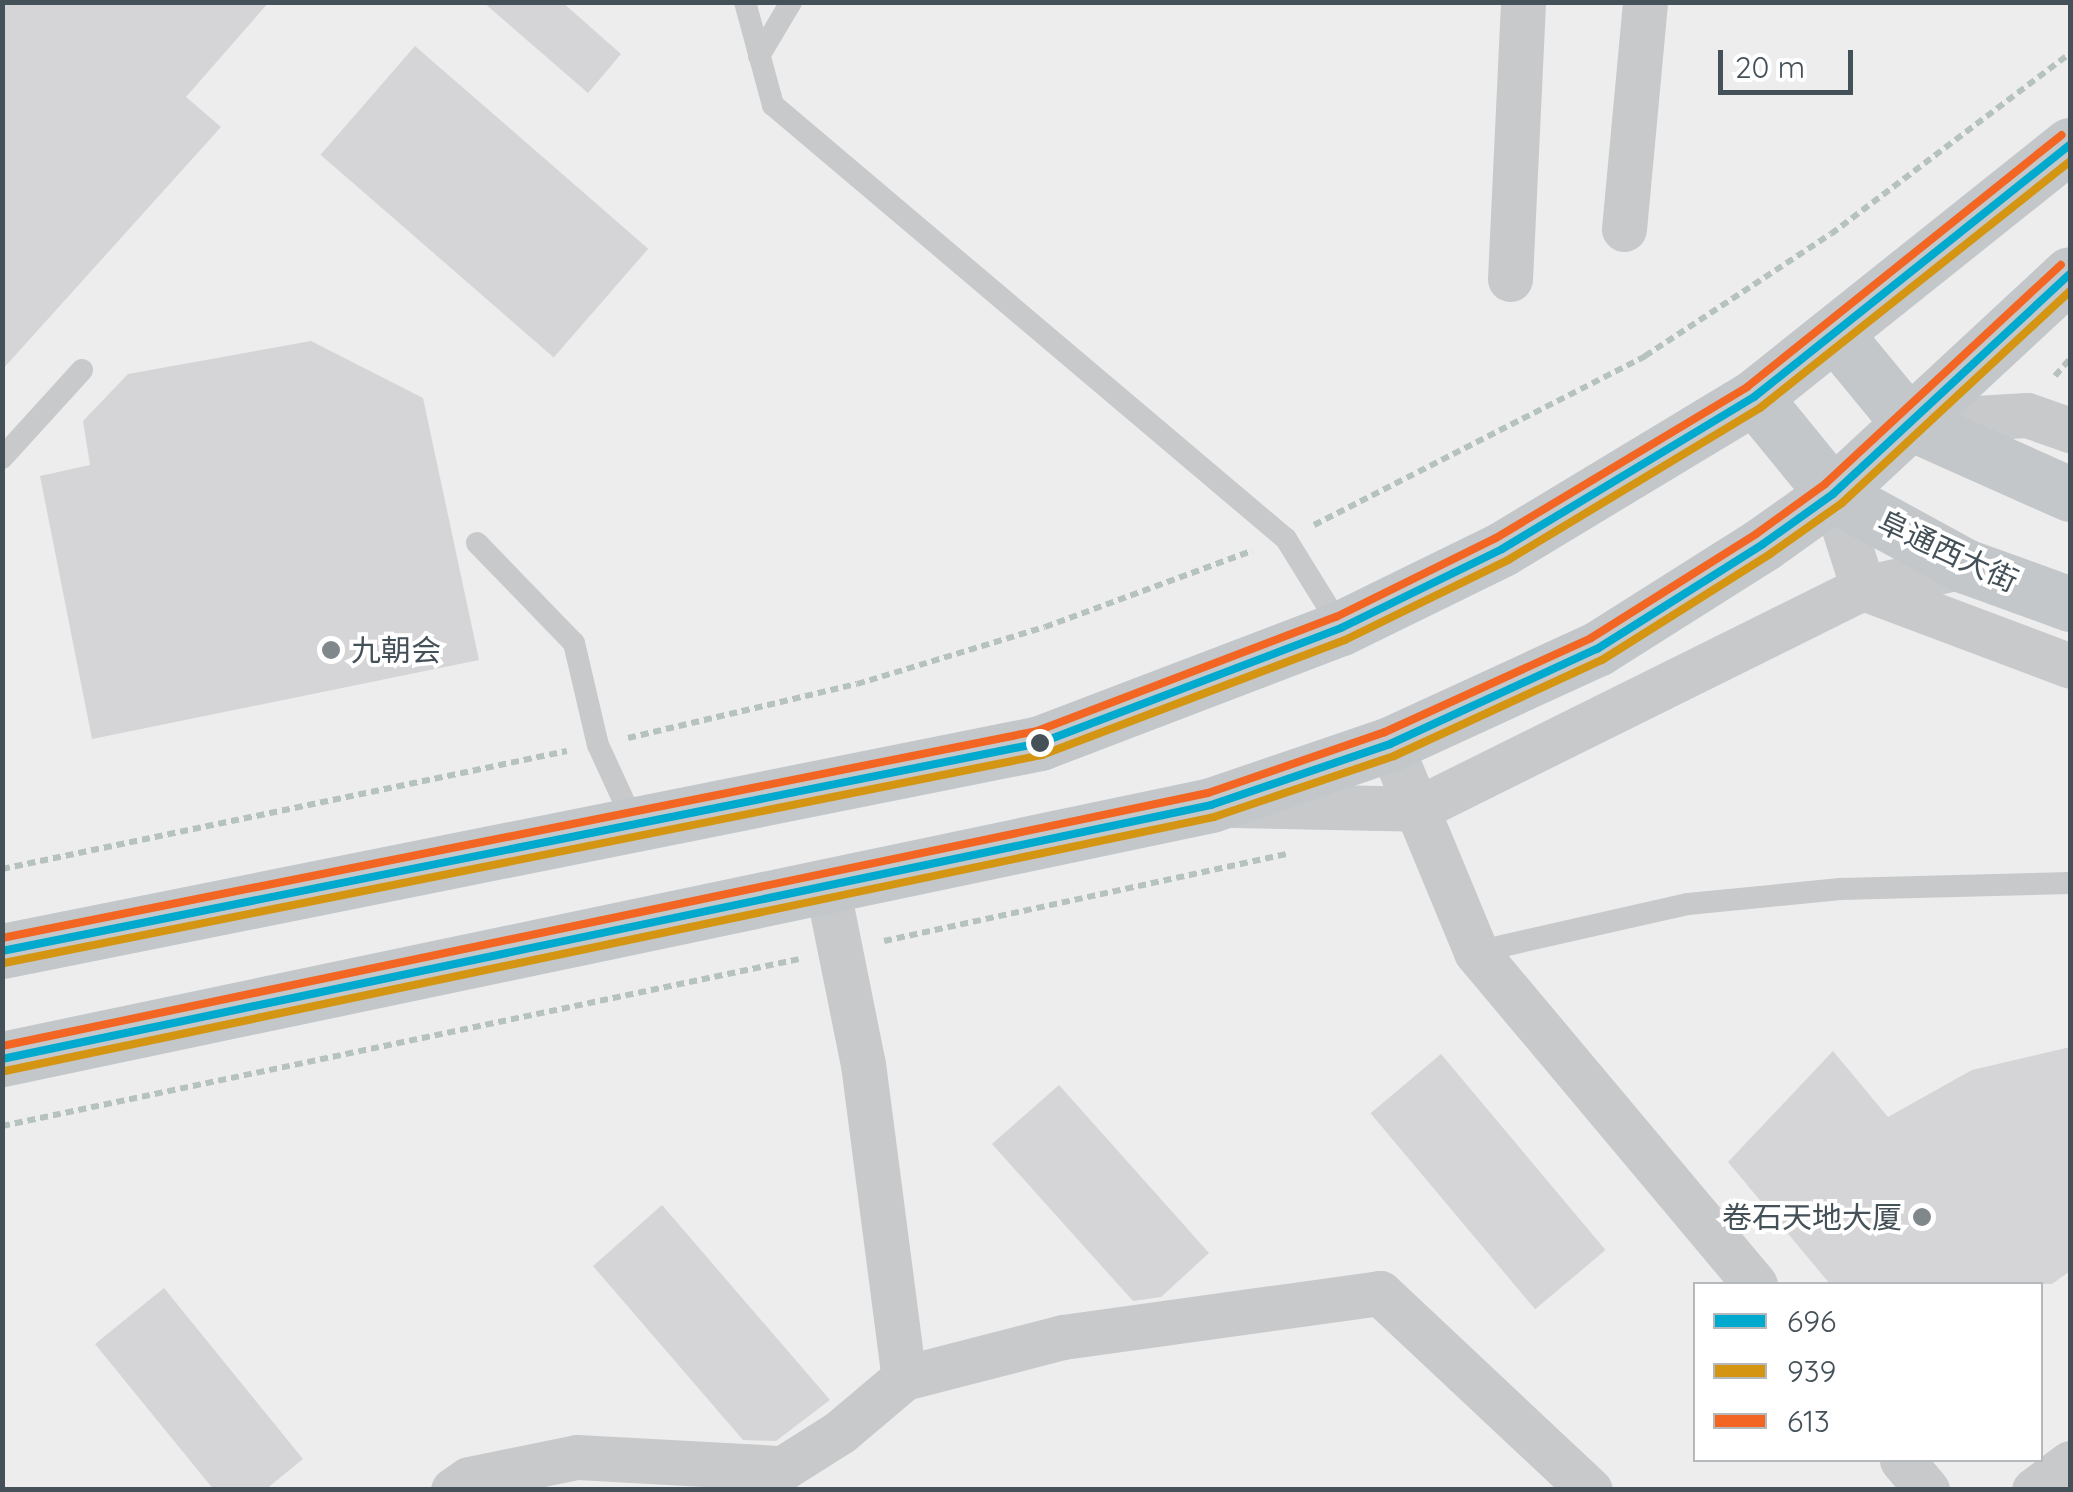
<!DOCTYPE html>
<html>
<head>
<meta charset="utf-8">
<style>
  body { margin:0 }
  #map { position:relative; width:2073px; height:1492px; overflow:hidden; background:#eeeded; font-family:Quicksand,"Noto Sans SC",sans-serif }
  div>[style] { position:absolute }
  .building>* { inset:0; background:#d5d5d7; transform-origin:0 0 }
  .path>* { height:6px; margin-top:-3px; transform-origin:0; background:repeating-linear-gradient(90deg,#b5c2bd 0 8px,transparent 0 13px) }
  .lane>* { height:22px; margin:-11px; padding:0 11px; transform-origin:11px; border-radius:11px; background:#c7c9cb }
  .street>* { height:45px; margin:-22.5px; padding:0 22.5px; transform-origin:22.5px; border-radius:22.5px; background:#c7c9cb }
  .primary>* { height:55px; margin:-27.5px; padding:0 27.5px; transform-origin:27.5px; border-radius:27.5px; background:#c3c7ca }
  .bus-1>* { height:8px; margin:-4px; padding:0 4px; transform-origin:4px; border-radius:4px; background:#00a9ce }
  .bus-2>* { height:8px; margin:-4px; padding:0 4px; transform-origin:4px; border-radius:4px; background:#d39512 }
  .bus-3>* { height:8px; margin:-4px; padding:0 4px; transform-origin:4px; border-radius:4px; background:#f26522 }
  .dots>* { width:28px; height:28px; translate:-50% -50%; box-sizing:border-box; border:5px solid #fff; border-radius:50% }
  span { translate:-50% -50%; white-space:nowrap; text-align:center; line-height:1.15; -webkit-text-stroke:8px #fff; paint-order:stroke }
  .street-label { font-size:30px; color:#455158 }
  .poi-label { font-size:30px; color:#455158 }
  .left { translate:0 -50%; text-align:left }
  .right { translate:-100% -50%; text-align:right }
  .frame { position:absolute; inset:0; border:5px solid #455158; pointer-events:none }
  .legend { position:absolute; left:1693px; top:1282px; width:350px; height:180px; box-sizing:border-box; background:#fff; border:2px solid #b5b9bc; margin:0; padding:12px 18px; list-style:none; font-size:30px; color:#455158 }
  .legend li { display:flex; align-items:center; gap:20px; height:50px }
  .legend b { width:50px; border:2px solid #b5b9bc }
  .scale { position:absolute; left:1718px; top:50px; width:135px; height:45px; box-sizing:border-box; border:5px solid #455158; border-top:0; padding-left:12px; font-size:30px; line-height:35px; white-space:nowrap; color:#455158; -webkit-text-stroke:8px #fff; paint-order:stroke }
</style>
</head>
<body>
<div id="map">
  <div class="building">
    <i style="clip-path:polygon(2px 2px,269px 2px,186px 97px,221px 127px,2px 370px)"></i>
    <i style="clip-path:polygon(483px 2px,562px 2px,621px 54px,588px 93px)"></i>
    <i style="left:415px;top:46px;width:309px;height:144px;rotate:41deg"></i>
    <i style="clip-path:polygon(311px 341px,423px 398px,479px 660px,92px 739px,40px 476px,90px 465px,83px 421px,128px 374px)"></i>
    <i style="clip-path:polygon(2070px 1047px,2070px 1271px,2052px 1284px,1830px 1284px,1728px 1162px,1833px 1051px,1888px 1117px,1972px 1070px)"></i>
    <i style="left:1441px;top:1054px;width:256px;height:92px;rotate:50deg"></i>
    <i style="clip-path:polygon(1059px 1085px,1209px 1253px,1161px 1297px,1133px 1301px,992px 1144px)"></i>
    <i style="clip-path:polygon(662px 1205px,830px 1400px,776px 1441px,743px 1440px,593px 1266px)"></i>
    <i style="clip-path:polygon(164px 1288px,303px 1459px,265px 1490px,214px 1490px,95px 1344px)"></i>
  </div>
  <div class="path">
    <i style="left:2055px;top:376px;width:23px;rotate:-49deg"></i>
    <i style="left:1314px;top:525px;width:372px;rotate:-27deg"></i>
    <i style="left:1645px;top:356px;width:222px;rotate:-33.3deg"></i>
    <i style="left:1831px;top:234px;width:300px;rotate:-37.1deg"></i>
    <i style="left:628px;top:738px;width:235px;rotate:-13.3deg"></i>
    <i style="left:857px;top:684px;width:196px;rotate:-16.9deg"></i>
    <i style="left:1045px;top:627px;width:221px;rotate:-20.2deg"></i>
    <i style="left:2px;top:869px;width:577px;rotate:-11.8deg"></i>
    <i style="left:884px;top:941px;width:413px;rotate:-12.2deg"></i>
    <i style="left:2px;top:1126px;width:814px;rotate:-11.83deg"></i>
  </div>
  <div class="lane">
    <i style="left:745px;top:2px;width:107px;rotate:74.8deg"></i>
    <i style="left:773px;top:105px;width:672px;rotate:40.23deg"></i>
    <i style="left:1286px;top:539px;width:105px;rotate:58.3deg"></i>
    <i style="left:759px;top:56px;width:63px;rotate:-59.3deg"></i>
    <i style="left:2px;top:458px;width:119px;rotate:-47.7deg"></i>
    <i style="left:477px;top:543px;width:139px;rotate:45.9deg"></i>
    <i style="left:574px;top:643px;width:105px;rotate:76.8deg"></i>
    <i style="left:598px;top:745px;width:84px;rotate:65.3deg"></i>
    <i style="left:1476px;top:952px;width:217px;rotate:-12.8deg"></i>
    <i style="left:1688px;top:904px;width:153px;rotate:-5.6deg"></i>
    <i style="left:1840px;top:889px;width:230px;rotate:-1.5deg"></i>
  </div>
  <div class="street">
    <i style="left:1624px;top:229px;width:228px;rotate:-84.7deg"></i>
    <i style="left:1510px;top:279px;width:277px;rotate:-87.3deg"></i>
    <i style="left:1908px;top:422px;width:119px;rotate:-3.4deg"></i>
    <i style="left:2027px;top:415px;width:46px;rotate:19.2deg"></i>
    <i style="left:1833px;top:494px;width:99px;rotate:72.3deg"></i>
    <i style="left:1863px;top:588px;width:221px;rotate:20.6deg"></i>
    <i style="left:1390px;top:744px;width:225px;rotate:67.5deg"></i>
    <i style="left:1476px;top:952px;width:434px;rotate:50deg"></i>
    <i style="left:1233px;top:805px;width:184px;rotate:1.2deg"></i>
    <i style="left:1417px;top:809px;width:498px;rotate:-26.4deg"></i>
    <i style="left:1863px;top:588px;width:104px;rotate:-12.2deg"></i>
    <i style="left:827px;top:886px;width:182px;rotate:78.6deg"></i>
    <i style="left:863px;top:1064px;width:317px;rotate:82.6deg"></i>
    <i style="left:1902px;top:1460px;width:39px;rotate:50deg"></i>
    <i style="left:453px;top:1490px;width:19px;rotate:-35deg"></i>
    <i style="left:469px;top:1479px;width:110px;rotate:-11.5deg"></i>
    <i style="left:577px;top:1457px;width:206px;rotate:3.1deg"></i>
    <i style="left:783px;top:1468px;width:67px;rotate:-32.3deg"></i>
    <i style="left:840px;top:1432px;width:84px;rotate:-40.2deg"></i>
    <i style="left:904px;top:1378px;width:164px;rotate:-14.5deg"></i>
    <i style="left:1063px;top:1337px;width:320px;rotate:-7.9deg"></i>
    <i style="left:1380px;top:1293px;width:288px;rotate:43.2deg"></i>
    <i style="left:2034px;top:1490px;width:45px;rotate:-36.9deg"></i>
  </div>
  <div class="primary">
    <i style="left:1837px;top:336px;width:112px;rotate:50.5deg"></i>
    <i style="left:1908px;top:422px;width:177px;rotate:24deg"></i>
    <i style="left:1754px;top:397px;width:125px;rotate:50.8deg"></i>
    <i style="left:1833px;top:494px;width:150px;rotate:28.6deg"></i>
    <i style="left:1965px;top:566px;width:112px;rotate:19.9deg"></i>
    <i style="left:2px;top:951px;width:1059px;rotate:-11.33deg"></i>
    <i style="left:1040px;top:743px;width:322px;rotate:-20.9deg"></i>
    <i style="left:1341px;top:628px;width:179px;rotate:-26.1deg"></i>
    <i style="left:1502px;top:549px;width:294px;rotate:-31.1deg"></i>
    <i style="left:1754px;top:397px;width:404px;rotate:-38.6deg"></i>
    <i style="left:2px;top:1059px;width:1235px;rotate:-11.86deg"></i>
    <i style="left:1211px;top:805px;width:189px;rotate:-18.8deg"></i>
    <i style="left:1390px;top:744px;width:228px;rotate:-24.7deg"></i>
    <i style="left:1597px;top:649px;width:196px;rotate:-32.3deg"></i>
    <i style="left:1763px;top:544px;width:86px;rotate:-35.5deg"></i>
    <i style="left:1833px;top:494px;width:323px;rotate:-42.9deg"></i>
  </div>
  <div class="bus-1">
    <i style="left:2px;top:951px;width:1059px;rotate:-11.33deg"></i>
    <i style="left:1040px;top:743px;width:322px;rotate:-20.9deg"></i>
    <i style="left:1341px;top:628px;width:179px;rotate:-26.1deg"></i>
    <i style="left:1502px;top:549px;width:294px;rotate:-31.1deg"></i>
    <i style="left:1754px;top:397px;width:404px;rotate:-38.6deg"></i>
    <i style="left:2px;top:1059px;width:1235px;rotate:-11.86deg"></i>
    <i style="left:1211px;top:805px;width:189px;rotate:-18.8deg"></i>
    <i style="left:1390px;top:744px;width:228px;rotate:-24.7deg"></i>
    <i style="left:1597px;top:649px;width:196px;rotate:-32.3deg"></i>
    <i style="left:1763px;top:544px;width:86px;rotate:-35.5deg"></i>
    <i style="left:1833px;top:494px;width:323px;rotate:-42.9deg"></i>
  </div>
  <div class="bus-2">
    <i style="left:4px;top:963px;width:1059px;rotate:-11.33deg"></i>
    <i style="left:1042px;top:755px;width:324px;rotate:-20.8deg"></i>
    <i style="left:1345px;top:640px;width:182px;rotate:-26.1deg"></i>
    <i style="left:1508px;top:560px;width:294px;rotate:-31.1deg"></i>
    <i style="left:1760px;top:408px;width:396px;rotate:-38.5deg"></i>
    <i style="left:5px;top:1071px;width:1235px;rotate:-11.86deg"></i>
    <i style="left:1214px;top:817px;width:190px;rotate:-18.7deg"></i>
    <i style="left:1394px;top:756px;width:229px;rotate:-24.8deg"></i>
    <i style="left:1602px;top:660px;width:199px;rotate:-32.2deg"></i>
    <i style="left:1770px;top:554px;width:88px;rotate:-35.3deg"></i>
    <i style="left:1842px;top:503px;width:311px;rotate:-42.9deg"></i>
  </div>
  <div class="bus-3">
    <i style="left:2px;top:938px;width:1055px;rotate:-11.31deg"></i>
    <i style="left:1037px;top:731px;width:320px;rotate:-20.9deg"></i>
    <i style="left:1336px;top:617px;width:178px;rotate:-26.3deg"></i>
    <i style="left:1496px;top:538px;width:293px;rotate:-31deg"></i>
    <i style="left:1747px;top:387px;width:403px;rotate:-38.7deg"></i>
    <i style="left:2px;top:1046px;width:1232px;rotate:-11.85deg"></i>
    <i style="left:1208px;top:793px;width:187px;rotate:-19deg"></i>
    <i style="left:1385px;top:732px;width:226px;rotate:-24.5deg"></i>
    <i style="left:1591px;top:638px;width:195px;rotate:-32.2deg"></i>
    <i style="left:1756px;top:534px;width:85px;rotate:-35.9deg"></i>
    <i style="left:1825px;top:484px;width:322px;rotate:-42.9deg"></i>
  </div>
  <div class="dots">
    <i style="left:331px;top:650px;background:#80888c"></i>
    <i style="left:1040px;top:743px;background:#455158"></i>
    <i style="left:1922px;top:1217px;background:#80888c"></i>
  </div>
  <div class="street-label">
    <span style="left:1948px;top:551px;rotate:25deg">阜通西大街</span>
  </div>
  <div class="poi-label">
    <span class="left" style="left:351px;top:650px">九朝会</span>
    <span class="right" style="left:1902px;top:1217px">卷石天地大厦</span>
  </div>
  <div class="frame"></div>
  <ul class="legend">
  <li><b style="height:12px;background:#00a9ce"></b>696</li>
  <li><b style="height:12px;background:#d39512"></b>939</li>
  <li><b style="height:12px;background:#f26522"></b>613</li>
  </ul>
  <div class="scale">20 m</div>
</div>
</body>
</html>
